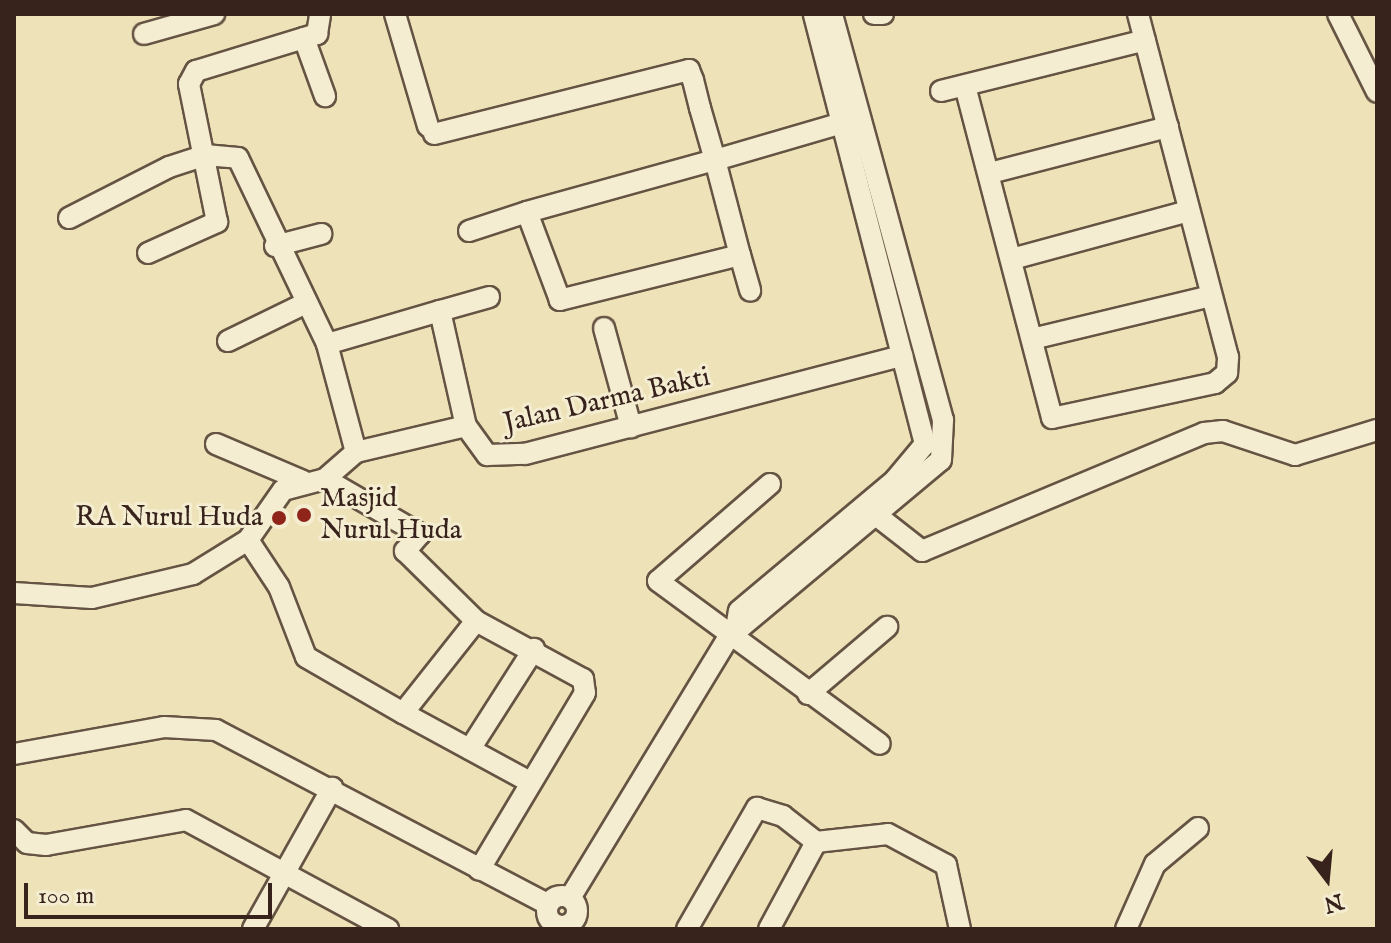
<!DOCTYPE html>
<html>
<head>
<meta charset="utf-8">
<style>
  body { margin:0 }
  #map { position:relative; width:1391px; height:943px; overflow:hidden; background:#eee3b8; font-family:"IM FELL English",serif }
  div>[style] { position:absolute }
  .roads { filter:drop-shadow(2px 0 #655343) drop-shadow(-2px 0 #655343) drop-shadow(0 2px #655343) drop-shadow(0 -2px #655343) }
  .minor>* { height:20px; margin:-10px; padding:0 10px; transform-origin:10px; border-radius:10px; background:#f4edd1 }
  .minor>.ring { margin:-10px; padding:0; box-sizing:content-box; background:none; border:20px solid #f4edd1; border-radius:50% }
  .dots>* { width:22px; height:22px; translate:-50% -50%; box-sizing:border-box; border:4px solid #f4edd1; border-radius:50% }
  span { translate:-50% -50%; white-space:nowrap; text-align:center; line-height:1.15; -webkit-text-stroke:6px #f4edd1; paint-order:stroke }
  .street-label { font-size:28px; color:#37231c }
  .poi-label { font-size:28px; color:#37231c }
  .left { translate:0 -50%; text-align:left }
  .right { translate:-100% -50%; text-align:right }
  .frame { position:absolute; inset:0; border:16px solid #37231c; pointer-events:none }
  .north { position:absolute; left:1287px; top:839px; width:80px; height:80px; -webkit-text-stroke:6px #f4edd1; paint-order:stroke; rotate:164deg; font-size:22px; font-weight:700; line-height:32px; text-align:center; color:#37231c }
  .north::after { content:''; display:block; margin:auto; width:28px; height:36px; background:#37231c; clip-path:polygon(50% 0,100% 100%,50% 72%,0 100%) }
  .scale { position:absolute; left:24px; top:883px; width:248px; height:36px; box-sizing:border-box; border:4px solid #37231c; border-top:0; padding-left:10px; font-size:24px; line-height:28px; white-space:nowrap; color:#37231c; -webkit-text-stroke:6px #f4edd1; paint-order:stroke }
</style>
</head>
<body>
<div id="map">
  <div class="roads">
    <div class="minor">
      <i style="left:395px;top:14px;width:117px;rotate:73.6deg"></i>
      <i style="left:874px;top:14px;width:9px"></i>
      <i style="left:1338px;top:14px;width:87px;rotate:63.4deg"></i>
      <i style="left:144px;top:34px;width:73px;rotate:-15.9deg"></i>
      <i style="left:304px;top:38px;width:62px;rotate:70.1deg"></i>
      <i style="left:965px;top:86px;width:343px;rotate:75.3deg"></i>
      <i style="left:1052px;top:418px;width:167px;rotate:-12.1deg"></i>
      <i style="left:1215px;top:383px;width:16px;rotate:-40deg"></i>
      <i style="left:1227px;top:373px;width:16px;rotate:-86deg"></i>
      <i style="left:1228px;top:357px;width:355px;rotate:-104.7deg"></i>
      <i style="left:941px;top:91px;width:210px;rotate:-14deg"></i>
      <i style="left:434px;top:134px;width:263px;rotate:-14.1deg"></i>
      <i style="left:689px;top:70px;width:11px;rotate:68deg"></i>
      <i style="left:693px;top:80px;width:29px;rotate:76deg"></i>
      <i style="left:700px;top:108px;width:54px;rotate:73.9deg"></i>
      <i style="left:715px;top:160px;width:98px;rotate:75.3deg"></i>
      <i style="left:740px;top:255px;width:186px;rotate:166deg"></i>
      <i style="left:560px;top:300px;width:94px;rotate:-110.6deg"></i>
      <i style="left:527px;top:212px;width:195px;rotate:-15.5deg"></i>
      <i style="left:715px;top:160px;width:129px;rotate:-16.2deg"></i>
      <i style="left:990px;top:173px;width:184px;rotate:-14.5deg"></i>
      <i style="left:69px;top:218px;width:112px;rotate:-27deg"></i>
      <i style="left:169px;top:167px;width:38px;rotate:-18deg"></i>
      <i style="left:205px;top:155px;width:33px;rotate:5deg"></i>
      <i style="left:238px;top:158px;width:206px;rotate:64.4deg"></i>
      <i style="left:327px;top:344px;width:112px;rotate:75deg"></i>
      <i style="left:469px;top:231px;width:61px;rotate:-18.1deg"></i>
      <i style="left:275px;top:246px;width:48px;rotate:-14.6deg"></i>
      <i style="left:148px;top:253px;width:76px;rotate:-24.2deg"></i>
      <i style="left:217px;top:222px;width:141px;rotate:-101.5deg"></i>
      <i style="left:189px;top:84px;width:15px;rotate:-62deg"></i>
      <i style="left:196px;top:71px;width:127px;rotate:-17deg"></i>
      <i style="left:317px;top:34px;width:20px;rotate:-81deg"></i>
      <i style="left:740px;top:255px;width:37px;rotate:74deg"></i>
      <i style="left:1012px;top:259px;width:183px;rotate:-15.2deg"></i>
      <i style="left:440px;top:311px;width:51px;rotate:-15.9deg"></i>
      <i style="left:604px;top:328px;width:103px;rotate:74.7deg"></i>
      <i style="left:1032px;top:339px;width:184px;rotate:-13.5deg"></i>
      <i style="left:228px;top:341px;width:85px;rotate:-26deg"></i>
      <i style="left:327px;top:344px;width:118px;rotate:-16.3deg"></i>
      <i style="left:440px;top:311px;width:118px;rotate:77.3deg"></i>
      <i style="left:216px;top:444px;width:95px;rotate:23deg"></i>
      <i style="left:325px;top:479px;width:110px;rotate:30.1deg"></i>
      <i style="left:420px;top:534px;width:23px;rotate:131deg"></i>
      <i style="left:405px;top:551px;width:100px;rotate:44.6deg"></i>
      <i style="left:770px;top:484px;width:148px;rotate:139.1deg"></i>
      <i style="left:658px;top:581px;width:275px;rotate:36.3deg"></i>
      <i style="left:867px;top:508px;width:70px;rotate:38deg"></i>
      <i style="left:922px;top:551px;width:306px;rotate:-22.7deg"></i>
      <i style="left:1204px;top:433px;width:19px;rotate:-6deg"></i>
      <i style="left:1223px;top:431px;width:76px;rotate:18.4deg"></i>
      <i style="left:1295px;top:455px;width:86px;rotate:-17deg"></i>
      <i style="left:248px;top:540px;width:56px;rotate:56.6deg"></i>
      <i style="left:279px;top:587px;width:75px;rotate:68.9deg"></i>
      <i style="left:306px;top:657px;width:112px;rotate:30deg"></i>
      <i style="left:403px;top:713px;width:117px;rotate:-51.6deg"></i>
      <i style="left:476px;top:621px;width:122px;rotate:28.5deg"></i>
      <i style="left:583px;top:679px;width:14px;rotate:82deg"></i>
      <i style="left:585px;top:693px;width:206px;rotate:120.9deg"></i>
      <i style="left:14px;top:593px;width:78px;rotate:3.7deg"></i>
      <i style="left:92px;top:598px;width:104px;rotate:-13.4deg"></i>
      <i style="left:193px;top:574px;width:65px;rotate:-31.7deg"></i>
      <i style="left:248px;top:540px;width:61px;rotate:-55deg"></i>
      <i style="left:283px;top:490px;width:43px;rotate:-14.7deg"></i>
      <i style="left:325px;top:479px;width:41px;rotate:-41.1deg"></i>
      <i style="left:356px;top:452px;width:113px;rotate:-13.3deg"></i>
      <i style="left:466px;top:426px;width:36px;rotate:54deg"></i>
      <i style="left:487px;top:455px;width:38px;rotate:-2deg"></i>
      <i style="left:525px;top:454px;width:390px;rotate:-14.6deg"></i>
      <i style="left:736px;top:629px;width:18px;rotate:-81deg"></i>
      <i style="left:739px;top:611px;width:204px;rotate:-40deg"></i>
      <i style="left:895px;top:480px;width:47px;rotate:-50.2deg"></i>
      <i style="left:925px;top:444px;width:444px;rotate:-104.5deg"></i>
      <i style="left:808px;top:694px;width:104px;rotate:-40.3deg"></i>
      <i style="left:403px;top:713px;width:145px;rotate:28.5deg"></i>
      <i style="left:470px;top:749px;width:119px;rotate:-57.4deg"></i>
      <i style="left:14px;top:754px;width:152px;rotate:-10.2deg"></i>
      <i style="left:164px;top:727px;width:52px;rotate:3.3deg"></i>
      <i style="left:216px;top:730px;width:375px;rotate:27.7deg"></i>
      <i style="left:14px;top:830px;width:18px;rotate:45deg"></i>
      <i style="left:27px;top:843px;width:19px;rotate:6deg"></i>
      <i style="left:46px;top:845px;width:142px;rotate:-10.1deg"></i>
      <i style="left:186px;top:820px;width:230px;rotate:28.4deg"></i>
      <i class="ring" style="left:547px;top:896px;width:10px;height:10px"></i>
      <i style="left:570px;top:898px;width:306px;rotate:-58.7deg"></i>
      <i style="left:729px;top:637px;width:276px;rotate:-39.9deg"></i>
      <i style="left:941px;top:460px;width:40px;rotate:-87.1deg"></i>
      <i style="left:943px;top:420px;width:421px;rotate:-105.3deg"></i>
      <i style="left:253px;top:929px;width:162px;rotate:-60.7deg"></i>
      <i style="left:687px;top:929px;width:140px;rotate:-60deg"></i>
      <i style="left:757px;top:808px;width:27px;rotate:17deg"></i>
      <i style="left:783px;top:816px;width:42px;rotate:38.2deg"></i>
      <i style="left:769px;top:929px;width:99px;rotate:-61.6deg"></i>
      <i style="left:816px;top:842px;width:72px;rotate:-6.3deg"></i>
      <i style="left:888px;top:834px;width:66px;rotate:28.1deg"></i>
      <i style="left:946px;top:865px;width:66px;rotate:77.7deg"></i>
      <i style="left:1126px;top:929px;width:71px;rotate:-66deg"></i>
      <i style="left:1155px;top:864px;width:56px;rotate:-39.9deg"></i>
    </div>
  </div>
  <div class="dots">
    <i style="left:304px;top:515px;background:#8f2418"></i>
    <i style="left:279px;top:518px;background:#8f2418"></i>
  </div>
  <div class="street-label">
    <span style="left:607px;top:401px;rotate:-13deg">Jalan Darma Bakti</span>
  </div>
  <div class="poi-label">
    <span class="left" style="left:320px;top:515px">Masjid<br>Nurul Huda</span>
    <span class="right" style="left:263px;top:518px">RA Nurul Huda</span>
  </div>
  <div class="frame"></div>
  <div class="north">N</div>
  <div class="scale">100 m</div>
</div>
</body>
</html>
